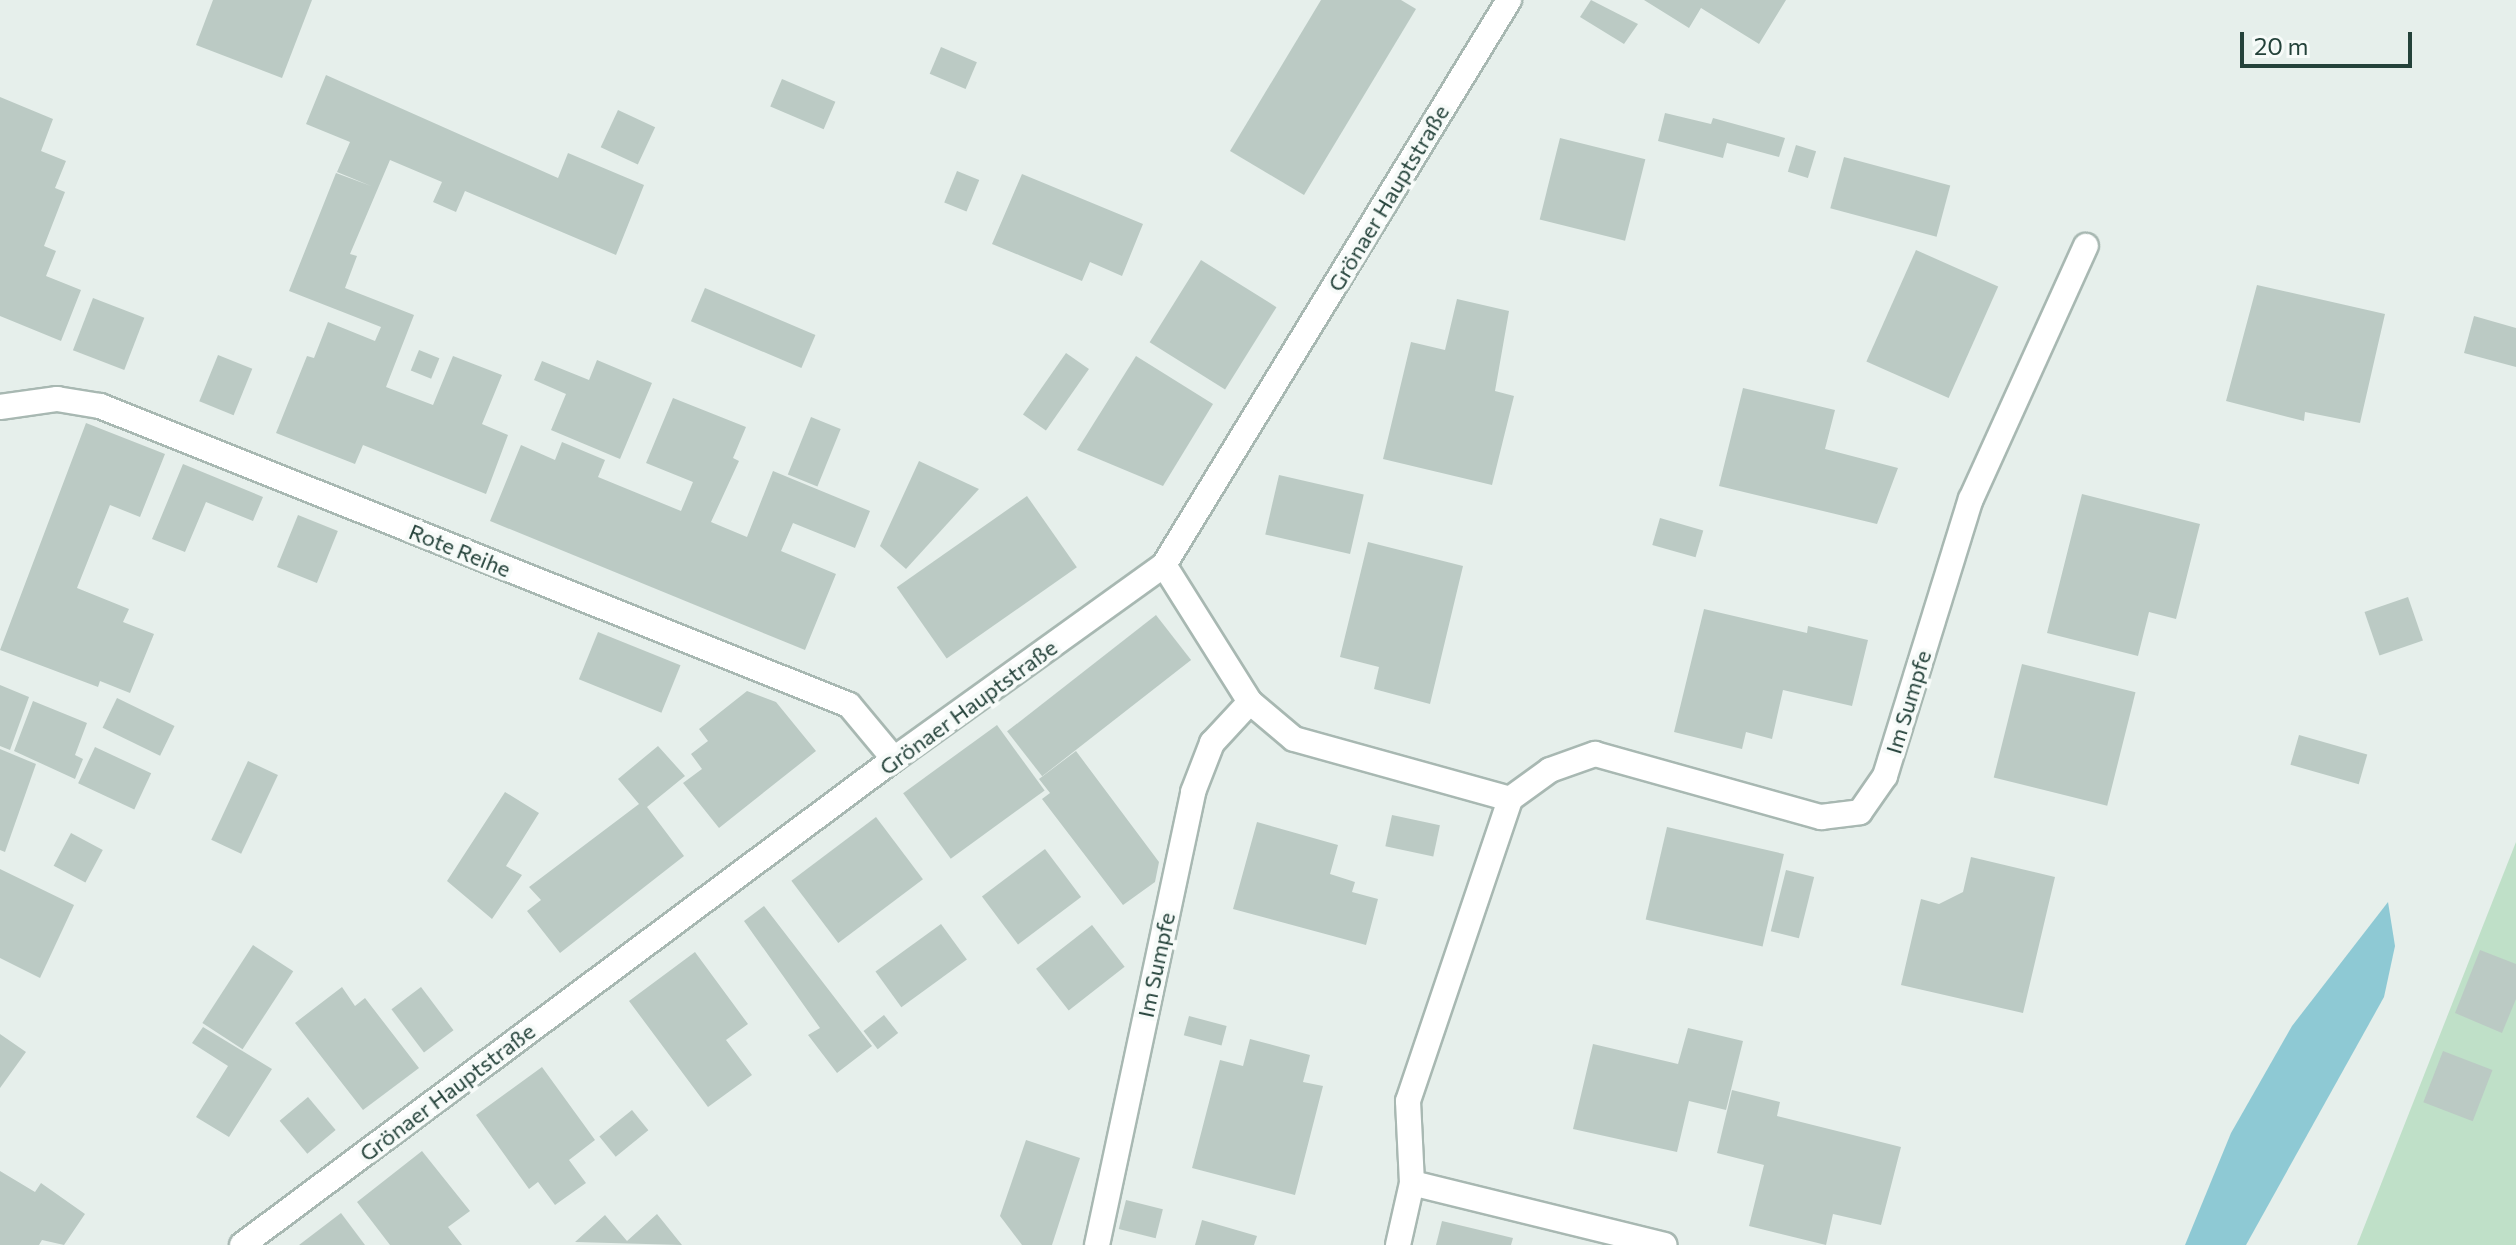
<!DOCTYPE html>
<html>
<head>
<meta charset="utf-8">
<style>
  body { margin:0 }
  #map { position:relative; width:2516px; height:1245px; overflow:hidden; background:#e6efeb; font-family:Commissioner,sans-serif }
  div>[style] { position:absolute }
  .green>* { inset:0; background:#bfe0c8 }
  .water>* { inset:0; background:#8ec9d4 }
  .building>* { inset:0; background:#bbcac4; transform-origin:0 0 }
  .roads { filter:drop-shadow(2px 0 #a8b8b2) drop-shadow(-2px 0 #a8b8b2) drop-shadow(0 2px #a8b8b2) drop-shadow(0 -2px #a8b8b2) }
  .street>* { height:24px; margin:-12px; padding:0 12px; transform-origin:12px; border-radius:12px; background:#fff }
  span { translate:-50% -50%; white-space:nowrap; text-align:center; line-height:1.15; -webkit-text-stroke:8px #f7fbf9; paint-order:stroke }
  .street-label { font-size:22px; color:#24423a }
  .scale { position:absolute; left:2240px; top:32px; width:172px; height:36px; box-sizing:border-box; border:4px solid #24423a; border-top:0; padding-left:10px; font-size:24px; line-height:28px; white-space:nowrap; color:#24423a; -webkit-text-stroke:6px #f7fbf9; paint-order:stroke }
</style>
</head>
<body>
<div id="map">
  <div class="green">
    <i style="clip-path:polygon(2516px 842px,2516px 1245px,2357px 1245px)"></i>
  </div>
  <div class="water">
    <i style="clip-path:polygon(2388px 902px,2395px 946px,2384px 997px,2246px 1245px,2185px 1245px,2231px 1133px,2292px 1026px)"></i>
  </div>
  <div class="building">
    <i style="clip-path:polygon(213px 0,312px 0,282px 78px,196px 45px)"></i>
    <i style="clip-path:polygon(1321px 0,1401px 0,1416px 9px,1304px 195px,1230px 151px)"></i>
    <i style="clip-path:polygon(1591px 0,1638px 24px,1624px 44px,1580px 17px)"></i>
    <i style="clip-path:polygon(1644px 0,1786px 0,1759px 44px,1701px 8px,1689px 28px)"></i>
    <i style="left:941px;top:47px;width:39px;height:29px;rotate:23deg"></i>
    <i style="clip-path:polygon(326px 75px,558px 178px,568px 153px,644px 185px,616px 255px,465px 191px,456px 212px,433px 202px,442px 182px,390px 160px,350px 254px,357px 256px,345px 288px,414px 315px,386px 387px,433px 405px,453px 356px,502px 375px,482px 424px,508px 435px,486px 494px,363px 445px,355px 464px,276px 433px,307px 356px,314px 358px,328px 322px,375px 341px,381px 327px,289px 291px,336px 173px,371px 186px,337px 172px,350px 142px,306px 124px)"></i>
    <i style="left:782px;top:79px;width:58px;height:30px;rotate:23deg"></i>
    <i style="clip-path:polygon(0 97px,53px 119px,41px 151px,66px 161px,55px 188px,65px 192px,44px 246px,56px 251px,46px 276px,81px 290px,61px 341px,0 316px)"></i>
    <i style="left:618px;top:110px;width:41px;height:41px;rotate:25deg"></i>
    <i style="clip-path:polygon(1665px 113px,1711px 124px,1713px 118px,1785px 138px,1779px 157px,1727px 143px,1723px 158px,1658px 141px)"></i>
    <i style="left:1560px;top:138px;width:88px;height:84px;rotate:14deg"></i>
    <i style="left:1796px;top:145px;width:21px;height:28px;rotate:17deg"></i>
    <i style="left:1844px;top:157px;width:110px;height:53px;rotate:15deg"></i>
    <i style="left:957px;top:171px;width:24px;height:34px;rotate:22deg"></i>
    <i style="clip-path:polygon(1022px 174px,1143px 224px,1122px 276px,1090px 262px,1082px 281px,992px 244px)"></i>
    <i style="left:1916px;top:250px;width:90px;height:122px;rotate:24deg"></i>
    <i style="left:1201px;top:260px;width:89px;height:97px;rotate:32deg"></i>
    <i style="clip-path:polygon(2257px 285px,2385px 314px,2360px 423px,2305px 412px,2304px 421px,2226px 401px)"></i>
    <i style="left:705px;top:288px;width:120px;height:36px;rotate:23deg"></i>
    <i style="left:93px;top:298px;width:55px;height:56px;rotate:21deg"></i>
    <i style="clip-path:polygon(1457px 299px,1509px 311px,1495px 391px,1514px 396px,1492px 485px,1383px 459px,1411px 342px,1445px 350px)"></i>
    <i style="clip-path:polygon(2474px 316px,2516px 328px,2516px 367px,2464px 353px)"></i>
    <i style="left:419px;top:350px;width:22px;height:22px;rotate:22deg"></i>
    <i style="left:1066px;top:353px;width:28px;height:75px;rotate:35deg"></i>
    <i style="left:218px;top:355px;width:37px;height:50px;rotate:22deg"></i>
    <i style="clip-path:polygon(1136px 356px,1213px 404px,1163px 486px,1077px 450px)"></i>
    <i style="clip-path:polygon(597px 360px,652px 383px,620px 459px,551px 430px,566px 394px,534px 380px,542px 361px,589px 380px)"></i>
    <i style="clip-path:polygon(1743px 388px,1835px 410px,1825px 449px,1898px 468px,1877px 524px,1719px 486px)"></i>
    <i style="clip-path:polygon(673px 398px,746px 427px,733px 458px,739px 461px,711px 522px,747px 537px,773px 471px,870px 511px,855px 548px,793px 523px,781px 551px,836px 574px,805px 650px,490px 521px,521px 445px,555px 460px,562px 442px,605px 460px,598px 477px,681px 511px,693px 482px,646px 463px)"></i>
    <i style="left:811px;top:417px;width:32px;height:62px;rotate:22deg"></i>
    <i style="clip-path:polygon(86px 423px,165px 454px,140px 517px,110px 505px,77px 588px,129px 609px,123px 622px,154px 634px,130px 693px,100px 681px,98px 687px,0 650px)"></i>
    <i style="clip-path:polygon(919px 461px,979px 489px,906px 569px,880px 546px)"></i>
    <i style="clip-path:polygon(183px 464px,263px 497px,253px 521px,206px 502px,185px 552px,152px 539px)"></i>
    <i style="left:1279px;top:475px;width:87px;height:61px;rotate:13deg"></i>
    <i style="clip-path:polygon(2082px 494px,2200px 524px,2176px 619px,2149px 612px,2138px 656px,2047px 633px)"></i>
    <i style="left:1027px;top:496px;width:87px;height:159px;rotate:55deg"></i>
    <i style="left:298px;top:515px;width:43px;height:56px;rotate:22deg"></i>
    <i style="left:1660px;top:518px;width:45px;height:28px;rotate:16deg"></i>
    <i style="clip-path:polygon(1368px 542px,1463px 566px,1430px 704px,1374px 689px,1379px 667px,1340px 657px)"></i>
    <i style="left:2408px;top:597px;width:46px;height:46px;rotate:71deg"></i>
    <i style="clip-path:polygon(1704px 609px,1807px 633px,1808px 626px,1868px 640px,1852px 706px,1783px 690px,1772px 739px,1746px 732px,1742px 749px,1674px 732px)"></i>
    <i style="left:1156px;top:615px;width:57px;height:189px;rotate:52deg"></i>
    <i style="left:598px;top:632px;width:89px;height:51px;rotate:22deg"></i>
    <i style="left:2022px;top:664px;width:117px;height:117px;rotate:14deg"></i>
    <i style="clip-path:polygon(0 685px,29px 697px,10px 750px,0 746px)"></i>
    <i style="clip-path:polygon(747px 691px,776px 702px,816px 751px,719px 828px,683px 783px,702px 769px,691px 754px,708px 741px,699px 729px)"></i>
    <i style="left:117px;top:698px;width:64px;height:33px;rotate:26deg"></i>
    <i style="clip-path:polygon(33px 701px,87px 723px,75px 755px,83px 759px,75px 779px,14px 751px)"></i>
    <i style="left:997px;top:725px;width:81px;height:116px;rotate:54deg"></i>
    <i style="left:2299px;top:735px;width:71px;height:31px;rotate:16deg"></i>
    <i style="clip-path:polygon(658px 746px,685px 776px,647px 807px,684px 856px,560px 953px,527px 911px,541px 900px,529px 887px,639px 804px,618px 779px)"></i>
    <i style="left:95px;top:747px;width:62px;height:40px;rotate:25deg"></i>
    <i style="clip-path:polygon(0 749px,36px 764px,5px 852px,0 850px)"></i>
    <i style="clip-path:polygon(1076px 751px,1159px 862px,1155px 882px,1123px 905px,1042px 799px,1050px 793px,1039px 779px)"></i>
    <i style="left:248px;top:761px;width:33px;height:87px;rotate:25deg"></i>
    <i style="clip-path:polygon(505px 792px,539px 813px,506px 866px,522px 875px,492px 919px,447px 881px)"></i>
    <i style="left:1392px;top:815px;width:49px;height:32px;rotate:12deg"></i>
    <i style="left:876px;top:817px;width:78px;height:106px;rotate:53deg"></i>
    <i style="clip-path:polygon(1257px 822px,1338px 845px,1330px 874px,1355px 882px,1352px 892px,1378px 899px,1366px 945px,1233px 909px)"></i>
    <i style="left:1667px;top:827px;width:120px;height:95px;rotate:13deg"></i>
    <i style="left:71px;top:833px;width:36px;height:37px;rotate:28deg"></i>
    <i style="left:1045px;top:849px;width:60px;height:79px;rotate:53deg"></i>
    <i style="clip-path:polygon(1971px 857px,2055px 877px,2023px 1013px,1901px 985px,1921px 899px,1939px 904px,1963px 892px)"></i>
    <i style="clip-path:polygon(0 869px,74px 905px,40px 978px,0 958px)"></i>
    <i style="left:1786px;top:870px;width:29px;height:63px;rotate:14deg"></i>
    <i style="clip-path:polygon(764px 906px,872px 1046px,837px 1073px,808px 1035px,820px 1028px,744px 921px)"></i>
    <i style="left:941px;top:924px;width:44px;height:81px;rotate:54deg"></i>
    <i style="left:1092px;top:925px;width:53px;height:71px;rotate:52deg"></i>
    <i style="left:253px;top:945px;width:48px;height:93px;rotate:33deg"></i>
    <i style="clip-path:polygon(2480px 950px,2516px 964px,2516px 999px,2502px 1033px,2455px 1013px)"></i>
    <i style="clip-path:polygon(695px 952px,748px 1024px,726px 1040px,752px 1075px,708px 1107px,629px 1001px)"></i>
    <i style="clip-path:polygon(342px 987px,355px 1006px,365px 998px,419px 1068px,363px 1110px,295px 1023px)"></i>
    <i style="left:421px;top:987px;width:54px;height:37px;rotate:53deg"></i>
    <i style="left:884px;top:1015px;width:23px;height:26px;rotate:52deg"></i>
    <i style="left:1189px;top:1016px;width:39px;height:20px;rotate:15deg"></i>
    <i style="clip-path:polygon(203px 1027px,272px 1069px,229px 1137px,196px 1117px,228px 1066px,192px 1043px)"></i>
    <i style="clip-path:polygon(1688px 1028px,1743px 1041px,1726px 1110px,1689px 1101px,1677px 1152px,1573px 1129px,1593px 1044px,1678px 1064px)"></i>
    <i style="clip-path:polygon(0 1034px,26px 1052px,0 1088px)"></i>
    <i style="clip-path:polygon(1250px 1039px,1310px 1055px,1303px 1082px,1323px 1086px,1295px 1195px,1192px 1168px,1220px 1060px,1243px 1066px)"></i>
    <i style="left:2443px;top:1051px;width:53px;height:55px;rotate:21deg"></i>
    <i style="clip-path:polygon(542px 1067px,595px 1140px,569px 1160px,586px 1183px,555px 1205px,538px 1182px,529px 1189px,476px 1115px)"></i>
    <i style="clip-path:polygon(1732px 1090px,1780px 1102px,1777px 1116px,1901px 1147px,1881px 1225px,1833px 1214px,1826px 1245px,1749px 1226px,1764px 1165px,1717px 1153px)"></i>
    <i style="left:308px;top:1097px;width:43px;height:37px;rotate:50deg"></i>
    <i style="left:632px;top:1110px;width:26px;height:42px;rotate:51deg"></i>
    <i style="clip-path:polygon(1026px 1140px,1080px 1158px,1052px 1245px,1022px 1245px,1000px 1216px)"></i>
    <i style="clip-path:polygon(422px 1151px,470px 1211px,448px 1227px,462px 1245px,390px 1245px,357px 1202px)"></i>
    <i style="clip-path:polygon(0 1171px,35px 1192px,41px 1183px,85px 1214px,64px 1245px,42px 1240px,39px 1245px,0 1245px)"></i>
    <i style="left:1126px;top:1200px;width:38px;height:30px;rotate:14deg"></i>
    <i style="clip-path:polygon(341px 1213px,365px 1245px,299px 1245px)"></i>
    <i style="clip-path:polygon(657px 1214px,682px 1245px,575px 1242px,605px 1215px,627px 1241px)"></i>
    <i style="clip-path:polygon(1202px 1220px,1257px 1236px,1254px 1245px,1195px 1245px)"></i>
    <i style="clip-path:polygon(1442px 1221px,1513px 1238px,1511px 1245px,1436px 1245px)"></i>
  </div>
  <div class="roads">
    <div class="street">
      <i style="left:0;top:407px;width:58px;rotate:-8deg"></i>
      <i style="left:57px;top:399px;width:44px;rotate:9.2deg"></i>
      <i style="left:100px;top:406px;width:806px;rotate:21.76deg"></i>
      <i style="left:849px;top:705px;width:70px;rotate:50.2deg"></i>
      <i style="left:1164px;top:565px;width:162px;rotate:57.9deg"></i>
      <i style="left:1250px;top:702px;width:57px;rotate:40.1deg"></i>
      <i style="left:1294px;top:739px;width:224px;rotate:15.5deg"></i>
      <i style="left:1412px;top:1183px;width:260px;rotate:13.8deg"></i>
      <i style="left:242px;top:1245px;width:813px;rotate:-36.7deg"></i>
      <i style="left:894px;top:759px;width:332px;rotate:-35.7deg"></i>
      <i style="left:1164px;top:565px;width:662px;rotate:-58.59deg"></i>
      <i style="left:1097px;top:1245px;width:463px;rotate:-78deg"></i>
      <i style="left:1193px;top:792px;width:53px;rotate:-68.8deg"></i>
      <i style="left:1212px;top:743px;width:56px;rotate:-47.2deg"></i>
      <i style="left:1398px;top:1245px;width:64px;rotate:-77.3deg"></i>
      <i style="left:1412px;top:1183px;width:82px;rotate:-92.8deg"></i>
      <i style="left:1408px;top:1101px;width:319px;rotate:-71.3deg"></i>
      <i style="left:1510px;top:799px;width:49px;rotate:-35.9deg"></i>
      <i style="left:1550px;top:770px;width:48px;rotate:-19.6deg"></i>
      <i style="left:1595px;top:754px;width:235px;rotate:15.6deg"></i>
      <i style="left:1821px;top:817px;width:39px;rotate:-7deg"></i>
      <i style="left:1860px;top:812px;width:44px;rotate:-55.2deg"></i>
      <i style="left:1885px;top:776px;width:290px;rotate:-72.8deg"></i>
      <i style="left:1971px;top:499px;width:278px;rotate:-65.6deg"></i>
    </div>
  </div>
  <div class="street-label">
    <span style="left:1388px;top:198px;rotate:-59deg">Grönaer Hauptstraße</span>
    <span style="left:460px;top:550px;rotate:22deg">Rote Reihe</span>
    <span style="left:1908px;top:702px;rotate:-73deg">Im Sumpfe</span>
    <span style="left:968px;top:707px;rotate:-36deg">Grönaer Hauptstraße</span>
    <span style="left:1156px;top:965px;rotate:-78deg">Im Sumpfe</span>
    <span style="left:447px;top:1092px;rotate:-37deg">Grönaer Hauptstraße</span>
  </div>
  <div class="scale">20 m</div>
</div>
</body>
</html>
